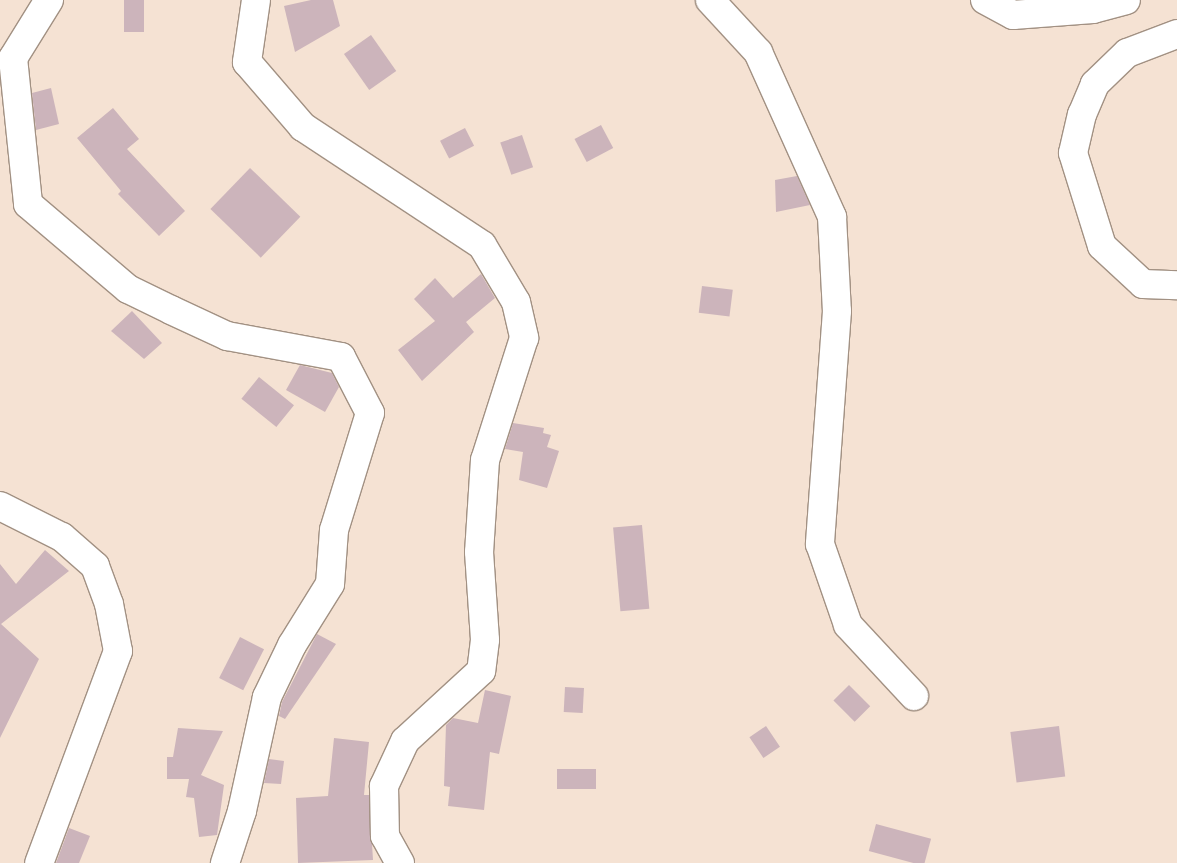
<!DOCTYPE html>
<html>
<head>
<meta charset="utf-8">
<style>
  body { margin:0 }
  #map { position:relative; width:1177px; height:863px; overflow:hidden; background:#f5e2d3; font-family:"IBM Plex Sans",sans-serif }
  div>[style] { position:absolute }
  .building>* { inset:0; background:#ccb4bb; transform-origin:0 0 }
  .roads { filter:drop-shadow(1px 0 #a29183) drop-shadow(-1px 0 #a29183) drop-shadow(0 1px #a29183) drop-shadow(0 -1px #a29183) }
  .street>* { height:28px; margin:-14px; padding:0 14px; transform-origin:14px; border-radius:14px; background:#fff }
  span { translate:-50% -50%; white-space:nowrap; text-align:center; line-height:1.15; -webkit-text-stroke:4.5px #fff; paint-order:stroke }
</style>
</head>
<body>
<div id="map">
  <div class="building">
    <i style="left:124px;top:0;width:20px;height:32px"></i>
    <i style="clip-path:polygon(311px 0,333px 0,340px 26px,295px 52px,284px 6px)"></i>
    <i style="left:371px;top:35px;width:44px;height:33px;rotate:55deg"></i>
    <i style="clip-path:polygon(51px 88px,59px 124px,36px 130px,32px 93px)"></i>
    <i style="clip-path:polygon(113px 108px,139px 139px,127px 149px,185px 211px,159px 236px,118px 194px,121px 191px,77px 138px)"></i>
    <i style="left:601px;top:125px;width:26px;height:30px;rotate:62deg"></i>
    <i style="left:465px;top:128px;width:20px;height:28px;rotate:63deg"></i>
    <i style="left:522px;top:135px;width:34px;height:23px;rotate:71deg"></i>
    <i style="left:250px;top:168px;width:70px;height:57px;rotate:44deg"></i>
    <i style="clip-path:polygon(797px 176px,810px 205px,776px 212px,775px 180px)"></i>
    <i style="clip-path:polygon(481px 274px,495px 298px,466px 322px,474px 332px,422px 381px,398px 350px,435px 321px,414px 299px,435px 278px,453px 298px)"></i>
    <i style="left:702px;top:286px;width:31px;height:27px;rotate:7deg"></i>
    <i style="clip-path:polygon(132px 311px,162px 343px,144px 359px,111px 331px)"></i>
    <i style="clip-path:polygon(300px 365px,332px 373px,339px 387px,325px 412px,286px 390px)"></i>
    <i style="left:259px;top:377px;width:45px;height:28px;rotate:39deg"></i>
    <i style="clip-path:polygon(513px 423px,544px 428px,543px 433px,551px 435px,547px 447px,559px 451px,547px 488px,519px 480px,523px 452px,505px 449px)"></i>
    <i style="left:642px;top:525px;width:84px;height:29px;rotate:85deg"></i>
    <i style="clip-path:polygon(45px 550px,69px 571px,1px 624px,39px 659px,0 738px,0 564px,16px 584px)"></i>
    <i style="clip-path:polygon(317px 634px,336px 644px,285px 719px,279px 716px,282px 702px)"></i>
    <i style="left:240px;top:637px;width:27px;height:46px;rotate:27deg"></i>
    <i style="left:849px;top:685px;width:30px;height:22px;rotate:45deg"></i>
    <i style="left:565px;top:687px;width:19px;height:25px;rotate:3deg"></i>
    <i style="clip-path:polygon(485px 690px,511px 696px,499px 754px,490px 752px,484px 810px,448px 806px,450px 787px,444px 786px,446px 725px,453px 718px,478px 723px)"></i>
    <i style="left:766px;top:726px;width:25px;height:20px;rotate:56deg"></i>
    <i style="left:1059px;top:726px;width:51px;height:49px;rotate:83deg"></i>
    <i style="clip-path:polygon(178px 728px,223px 731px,201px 775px,224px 785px,217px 835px,199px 837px,194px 798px,186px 797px,189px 779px,167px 779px,167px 757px,173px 757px)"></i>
    <i style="clip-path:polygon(334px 738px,369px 742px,364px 795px,369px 795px,373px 860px,298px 863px,296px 798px,328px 796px)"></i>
    <i style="clip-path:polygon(269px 759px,284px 761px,281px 784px,264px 783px)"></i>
    <i style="left:557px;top:769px;width:39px;height:20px"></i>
    <i style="left:876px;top:824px;width:57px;height:28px;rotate:15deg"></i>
    <i style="clip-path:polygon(69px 828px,90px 836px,79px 863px,56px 863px)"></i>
  </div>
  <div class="roads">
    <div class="street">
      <i style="left:49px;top:0;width:68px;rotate:121.8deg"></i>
      <i style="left:13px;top:58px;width:147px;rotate:84.1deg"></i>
      <i style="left:28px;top:204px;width:131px;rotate:40.4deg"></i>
      <i style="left:128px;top:289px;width:48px;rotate:26deg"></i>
      <i style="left:171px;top:310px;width:62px;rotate:24.9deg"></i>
      <i style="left:227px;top:336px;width:116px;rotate:10.4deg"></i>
      <i style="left:341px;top:357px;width:63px;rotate:62.6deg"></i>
      <i style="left:370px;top:413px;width:122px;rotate:107.1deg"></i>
      <i style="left:334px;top:530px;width:54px;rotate:94.2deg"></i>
      <i style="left:330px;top:584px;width:72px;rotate:121.9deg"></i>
      <i style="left:292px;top:645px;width:58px;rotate:115.7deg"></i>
      <i style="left:267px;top:697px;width:117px;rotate:102.4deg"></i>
      <i style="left:242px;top:811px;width:55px;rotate:108.1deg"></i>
      <i style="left:256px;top:0;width:63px;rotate:98.3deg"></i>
      <i style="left:247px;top:62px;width:86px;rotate:49.3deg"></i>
      <i style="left:303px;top:127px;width:214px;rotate:33.4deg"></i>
      <i style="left:482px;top:245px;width:66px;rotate:59.2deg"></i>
      <i style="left:516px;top:302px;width:37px;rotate:77deg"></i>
      <i style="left:524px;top:338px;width:128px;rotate:107.7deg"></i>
      <i style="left:485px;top:460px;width:92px;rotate:93.7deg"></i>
      <i style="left:479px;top:552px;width:88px;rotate:86.1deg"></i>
      <i style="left:485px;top:640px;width:31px;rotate:97deg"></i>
      <i style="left:481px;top:671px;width:103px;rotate:137.4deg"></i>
      <i style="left:405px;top:741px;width:50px;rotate:115deg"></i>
      <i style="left:384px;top:786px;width:50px;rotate:88.9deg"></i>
      <i style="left:385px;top:836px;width:31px;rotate:61deg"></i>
      <i style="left:710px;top:0;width:71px;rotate:47.3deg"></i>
      <i style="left:758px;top:52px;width:181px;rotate:65.8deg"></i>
      <i style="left:832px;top:217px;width:94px;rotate:87deg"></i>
      <i style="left:837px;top:311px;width:234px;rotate:94.2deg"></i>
      <i style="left:820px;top:544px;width:86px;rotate:70.9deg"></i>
      <i style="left:848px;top:625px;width:97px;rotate:47.1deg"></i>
      <i style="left:985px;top:0;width:32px;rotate:28deg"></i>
      <i style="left:1013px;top:15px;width:80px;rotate:-4.3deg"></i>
      <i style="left:1093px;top:9px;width:34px;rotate:-15deg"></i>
      <i style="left:1177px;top:34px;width:53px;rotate:159.2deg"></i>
      <i style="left:1127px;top:53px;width:45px;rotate:135.9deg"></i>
      <i style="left:1095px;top:84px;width:33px;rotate:113deg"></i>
      <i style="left:1082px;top:114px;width:40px;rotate:103deg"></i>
      <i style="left:1073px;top:153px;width:97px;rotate:72.7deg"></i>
      <i style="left:1102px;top:246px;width:56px;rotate:42.8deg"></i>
      <i style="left:1143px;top:284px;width:34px;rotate:2deg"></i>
      <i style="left:0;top:506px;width:69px;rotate:26.6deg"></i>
      <i style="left:62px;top:537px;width:44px;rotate:41.3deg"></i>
      <i style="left:95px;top:566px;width:40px;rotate:69.8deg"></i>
      <i style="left:109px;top:604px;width:48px;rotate:79.2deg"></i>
      <i style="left:118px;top:651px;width:226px;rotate:110.4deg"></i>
    </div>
  </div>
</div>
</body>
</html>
